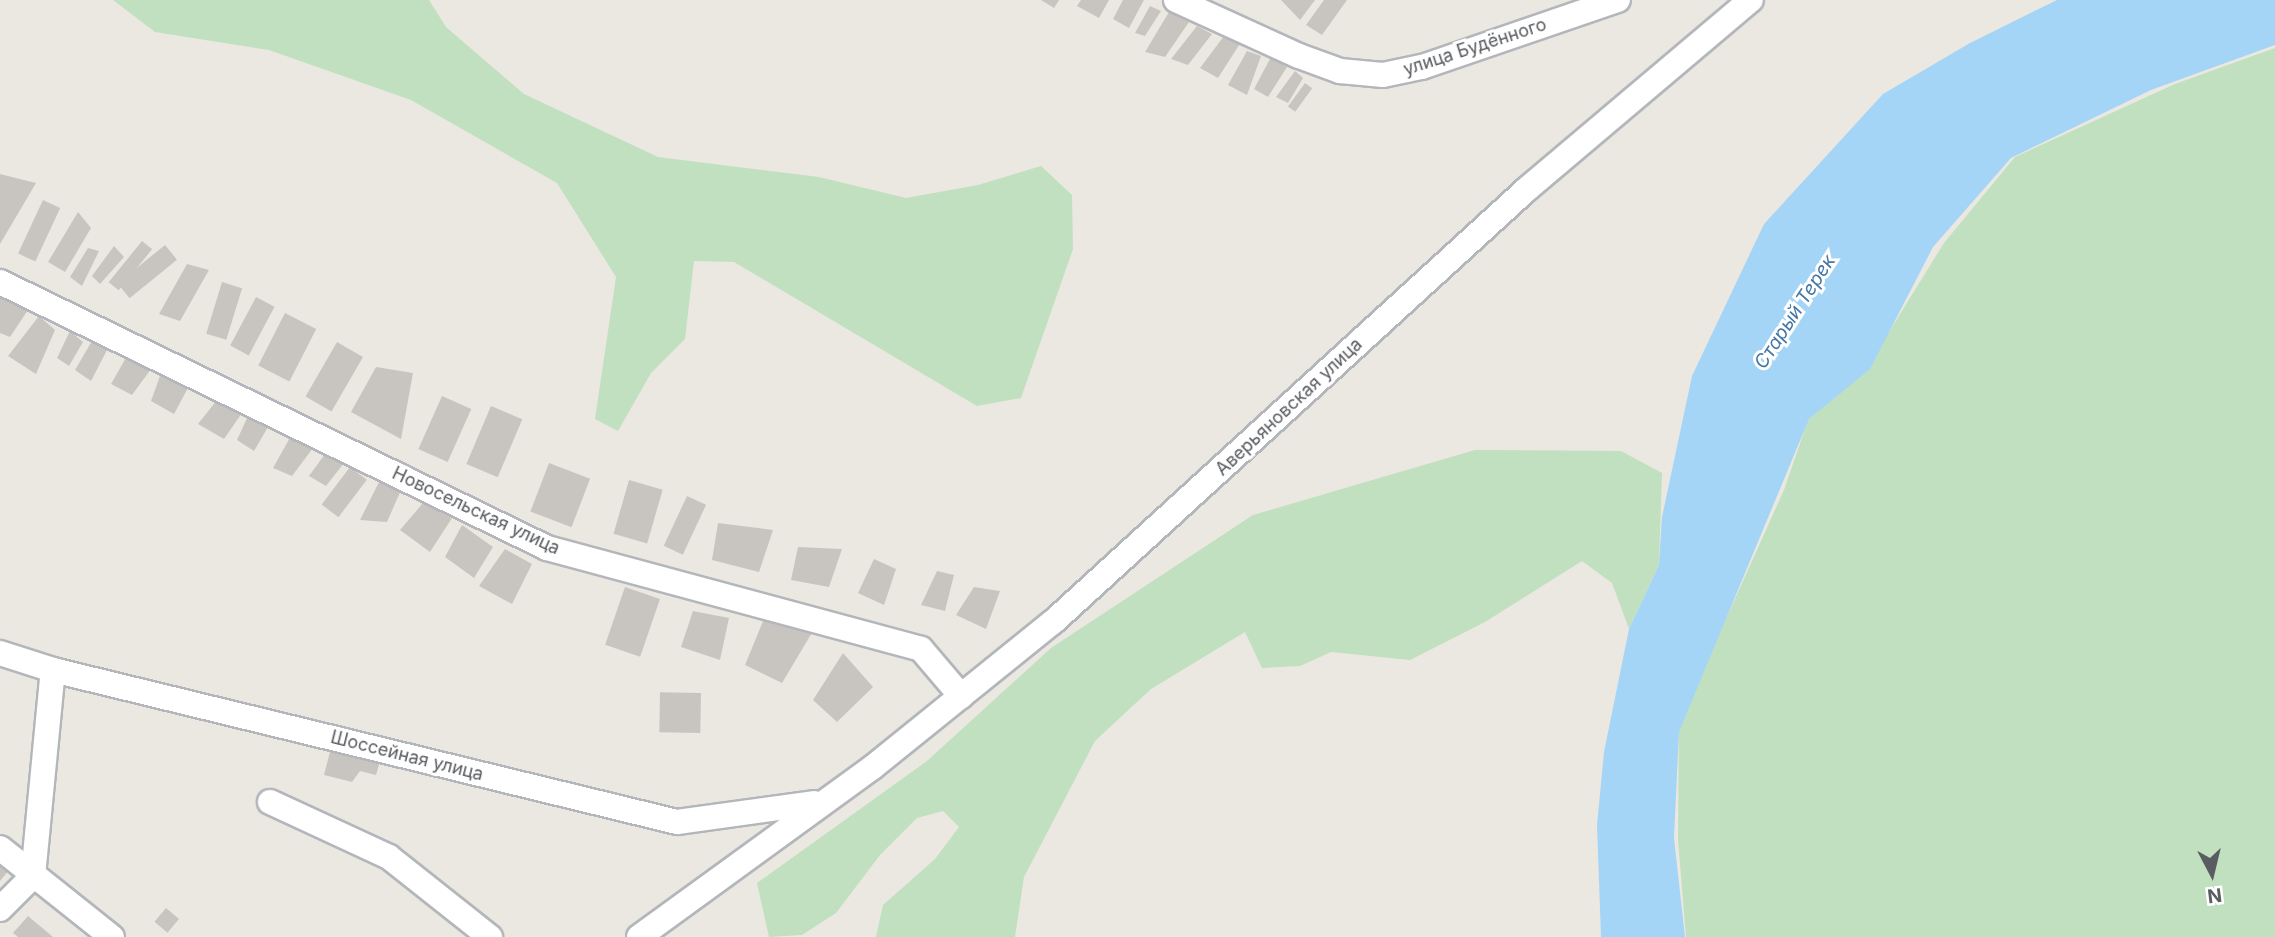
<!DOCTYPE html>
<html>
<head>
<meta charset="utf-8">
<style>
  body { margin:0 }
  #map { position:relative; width:2275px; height:937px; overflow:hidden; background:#ebe8e1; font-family:Inter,sans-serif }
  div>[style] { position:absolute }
  .green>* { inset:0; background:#c0e0bf }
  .water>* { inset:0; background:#a5d5f6 }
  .building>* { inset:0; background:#c8c5c0; transform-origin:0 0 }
  .roads { filter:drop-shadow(2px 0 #b3b6ba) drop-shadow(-2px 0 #b3b6ba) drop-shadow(0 2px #b3b6ba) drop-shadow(0 -2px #b3b6ba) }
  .minor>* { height:24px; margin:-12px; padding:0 12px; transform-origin:12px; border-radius:12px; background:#fff }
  span { translate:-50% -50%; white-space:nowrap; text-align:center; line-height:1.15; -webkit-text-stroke:6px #fff; paint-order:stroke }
  .street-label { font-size:18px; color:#595c60 }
  .water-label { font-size:19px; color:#4577a6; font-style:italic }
  .north { position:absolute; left:2177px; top:839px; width:70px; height:70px; -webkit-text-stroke:5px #fff; paint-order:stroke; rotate:173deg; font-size:19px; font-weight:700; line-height:28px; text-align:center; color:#595c60 }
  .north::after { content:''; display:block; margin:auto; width:24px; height:32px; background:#595c60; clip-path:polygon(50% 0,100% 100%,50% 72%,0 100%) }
</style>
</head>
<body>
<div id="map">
  <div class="green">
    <i style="clip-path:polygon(113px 0,429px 0,446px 27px,524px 94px,658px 157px,819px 177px,906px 198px,978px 185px,1041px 166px,1072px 195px,1073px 249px,1021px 398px,977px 406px,734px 262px,694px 261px,685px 339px,651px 373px,618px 431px,595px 419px,616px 277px,557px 183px,411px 100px,269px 50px,155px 32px)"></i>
    <i style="clip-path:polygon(2275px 48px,2275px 937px,1686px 937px,1678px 840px,1679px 723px,1784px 490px,1808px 420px,1866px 369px,1944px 243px,2015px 157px,2175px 84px)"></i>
    <i style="clip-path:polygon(1475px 450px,1621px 451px,1662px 473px,1659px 565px,1629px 629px,1612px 583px,1582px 561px,1485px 622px,1410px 660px,1331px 652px,1300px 666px,1262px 668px,1245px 632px,1151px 689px,1095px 741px,1024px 877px,1015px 937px,876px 937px,883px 905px,935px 859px,959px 827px,943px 811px,917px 818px,880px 855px,836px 913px,802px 935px,769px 937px,757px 883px,927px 761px,1051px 648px,1253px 515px)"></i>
  </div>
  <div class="water">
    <i style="clip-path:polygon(2057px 0,2275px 0,2275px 45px,2151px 90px,2011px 158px,1933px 247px,1870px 369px,1809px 419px,1679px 732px,1674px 838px,1685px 937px,1601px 937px,1597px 825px,1604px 752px,1629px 629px,1659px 565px,1662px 517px,1692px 376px,1764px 224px,1883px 94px,1970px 43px)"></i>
  </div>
  <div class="building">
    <i style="clip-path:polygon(1041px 0,1059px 0,1054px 8px)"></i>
    <i style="clip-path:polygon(1081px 0,1109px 0,1099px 18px,1077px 6px)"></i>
    <i style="clip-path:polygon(1123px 0,1144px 0,1129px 28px,1113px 19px)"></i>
    <i style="clip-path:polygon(1281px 0,1315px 0,1300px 20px)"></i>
    <i style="clip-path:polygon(1324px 0,1347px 0,1322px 35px,1306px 25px)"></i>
    <i style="clip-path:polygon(1150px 6px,1161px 11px,1145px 36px,1135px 33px)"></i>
    <i style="clip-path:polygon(1169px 12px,1189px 22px,1165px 57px,1145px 52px)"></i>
    <i style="clip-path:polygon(1197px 26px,1212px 34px,1188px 65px,1171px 59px)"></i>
    <i style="clip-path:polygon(1224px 36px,1241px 42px,1218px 78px,1200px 68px)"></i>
    <i style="clip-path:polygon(1247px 51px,1261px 56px,1247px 95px,1228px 85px)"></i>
    <i style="clip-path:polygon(1271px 57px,1287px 67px,1268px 97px,1254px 89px)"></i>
    <i style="clip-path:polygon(1295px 71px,1303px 78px,1288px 103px,1276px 97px)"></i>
    <i style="left:1305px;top:83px;width:9px;height:29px;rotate:36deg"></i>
    <i style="clip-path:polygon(0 174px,36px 183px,0 244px)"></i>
    <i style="left:43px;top:200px;width:19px;height:59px;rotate:25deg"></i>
    <i style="clip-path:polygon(78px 212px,91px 228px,65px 272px,48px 262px)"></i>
    <i style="left:142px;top:241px;width:13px;height:53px;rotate:39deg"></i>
    <i style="left:165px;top:245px;width:19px;height:61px;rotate:51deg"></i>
    <i style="clip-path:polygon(114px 246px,124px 257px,100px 284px,92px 276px)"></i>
    <i style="clip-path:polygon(88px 248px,99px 251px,82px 286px,70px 277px)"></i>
    <i style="clip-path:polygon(187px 264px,209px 270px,180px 321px,159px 314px)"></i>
    <i style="left:222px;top:282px;width:21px;height:54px;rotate:17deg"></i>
    <i style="clip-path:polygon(0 291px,30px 307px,10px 337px,0 333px)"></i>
    <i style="left:256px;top:297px;width:21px;height:55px;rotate:28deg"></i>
    <i style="left:285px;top:313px;width:35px;height:59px;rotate:27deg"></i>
    <i style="clip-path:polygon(39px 316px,55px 330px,36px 374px,8px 356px)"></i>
    <i style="clip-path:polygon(70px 331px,83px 342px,69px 366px,57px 358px)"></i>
    <i style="clip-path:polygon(92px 341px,108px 348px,91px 381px,75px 370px)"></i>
    <i style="left:337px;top:342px;width:30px;height:63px;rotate:30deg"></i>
    <i style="clip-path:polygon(127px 356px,151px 369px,132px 395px,111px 384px)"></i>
    <i style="clip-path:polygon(376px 367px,413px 373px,401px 439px,351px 412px)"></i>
    <i style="clip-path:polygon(161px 373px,189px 386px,174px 414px,151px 401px)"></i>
    <i style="left:442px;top:396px;width:32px;height:58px;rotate:24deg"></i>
    <i style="clip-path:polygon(217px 400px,242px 413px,224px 439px,198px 424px)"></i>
    <i style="left:491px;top:406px;width:34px;height:63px;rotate:23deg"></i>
    <i style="clip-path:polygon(248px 416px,268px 427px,254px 451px,237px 440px)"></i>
    <i style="clip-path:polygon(292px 434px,313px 448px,292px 476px,273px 468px)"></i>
    <i style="clip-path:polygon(325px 454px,344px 463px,326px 486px,309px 476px)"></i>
    <i style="left:549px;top:463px;width:44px;height:52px;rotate:21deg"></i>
    <i style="left:350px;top:467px;width:21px;height:47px;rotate:37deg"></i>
    <i style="clip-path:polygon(382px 476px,401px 490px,387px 522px,360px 520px)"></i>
    <i style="left:629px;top:480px;width:35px;height:56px;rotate:16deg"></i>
    <i style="left:687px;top:496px;width:21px;height:55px;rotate:25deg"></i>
    <i style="clip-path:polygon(423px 503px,452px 518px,430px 552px,400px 530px)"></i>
    <i style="clip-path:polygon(718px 523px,773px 530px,759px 572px,712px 560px)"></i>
    <i style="clip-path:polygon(462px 525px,493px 547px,474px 578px,445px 557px)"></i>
    <i style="clip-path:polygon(798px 547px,842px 549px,829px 587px,791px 580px)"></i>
    <i style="clip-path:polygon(505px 549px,532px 564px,512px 604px,479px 586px)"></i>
    <i style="clip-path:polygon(874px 559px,896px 569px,884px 605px,858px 593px)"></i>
    <i style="clip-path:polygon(937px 571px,954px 575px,945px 611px,921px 605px)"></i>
    <i style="left:625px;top:587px;width:37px;height:61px;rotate:19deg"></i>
    <i style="clip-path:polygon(974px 587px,1000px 591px,986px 629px,956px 615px)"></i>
    <i style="clip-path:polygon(693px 611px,729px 618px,720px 660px,681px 647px)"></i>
    <i style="clip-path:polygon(766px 614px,813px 631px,782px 683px,745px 665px)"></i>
    <i style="clip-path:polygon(843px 653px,873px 687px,837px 722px,813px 700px)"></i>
    <i style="left:701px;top:693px;width:40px;height:41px;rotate:91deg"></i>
    <i style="clip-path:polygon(331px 748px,380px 761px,376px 775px,360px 771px,352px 782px,324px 775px)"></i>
    <i style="clip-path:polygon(0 860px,10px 869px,0 881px)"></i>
    <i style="left:166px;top:908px;width:17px;height:18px;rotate:40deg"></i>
    <i style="clip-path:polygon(28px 916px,53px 937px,18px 937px,13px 933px)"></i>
  </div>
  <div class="roads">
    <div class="minor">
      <i style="left:1176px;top:0;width:135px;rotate:24.5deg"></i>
      <i style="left:1299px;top:56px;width:44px;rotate:20.1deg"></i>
      <i style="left:1340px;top:71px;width:43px;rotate:5.3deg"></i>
      <i style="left:1383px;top:75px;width:40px;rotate:-12deg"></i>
      <i style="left:1422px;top:67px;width:207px;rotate:-18.9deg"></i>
      <i style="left:0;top:282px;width:608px;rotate:25.93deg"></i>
      <i style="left:547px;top:548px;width:387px;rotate:15.1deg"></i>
      <i style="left:921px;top:649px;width:62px;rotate:49.6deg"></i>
      <i style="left:0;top:653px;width:56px;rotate:17.8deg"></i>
      <i style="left:53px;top:670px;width:642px;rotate:13.69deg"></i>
      <i style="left:677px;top:822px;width:138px;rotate:-7.9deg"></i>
      <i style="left:270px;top:802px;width:131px;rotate:24.8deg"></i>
      <i style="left:389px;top:857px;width:129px;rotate:38.4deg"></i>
      <i style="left:0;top:848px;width:143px;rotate:38.5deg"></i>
      <i style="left:0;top:909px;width:47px;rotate:-45deg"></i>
      <i style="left:33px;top:876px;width:207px;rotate:-84.5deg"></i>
      <i style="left:639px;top:937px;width:289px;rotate:-36deg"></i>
      <i style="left:873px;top:767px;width:231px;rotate:-38.9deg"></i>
      <i style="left:1053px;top:622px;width:642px;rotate:-42.41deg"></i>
      <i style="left:1527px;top:189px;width:293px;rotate:-40.2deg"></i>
    </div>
  </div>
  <div class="street-label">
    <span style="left:1475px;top:47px;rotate:-18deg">улица Будённого</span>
    <span style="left:1289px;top:407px;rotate:-43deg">Аверьяновская улица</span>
    <span style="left:476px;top:511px;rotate:25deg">Новосельская улица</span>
    <span style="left:407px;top:756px;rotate:14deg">Шоссейная улица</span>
  </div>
  <div class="water-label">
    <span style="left:1795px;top:312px;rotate:-57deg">Старый Терек</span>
  </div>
  <div class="north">N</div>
</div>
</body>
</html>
